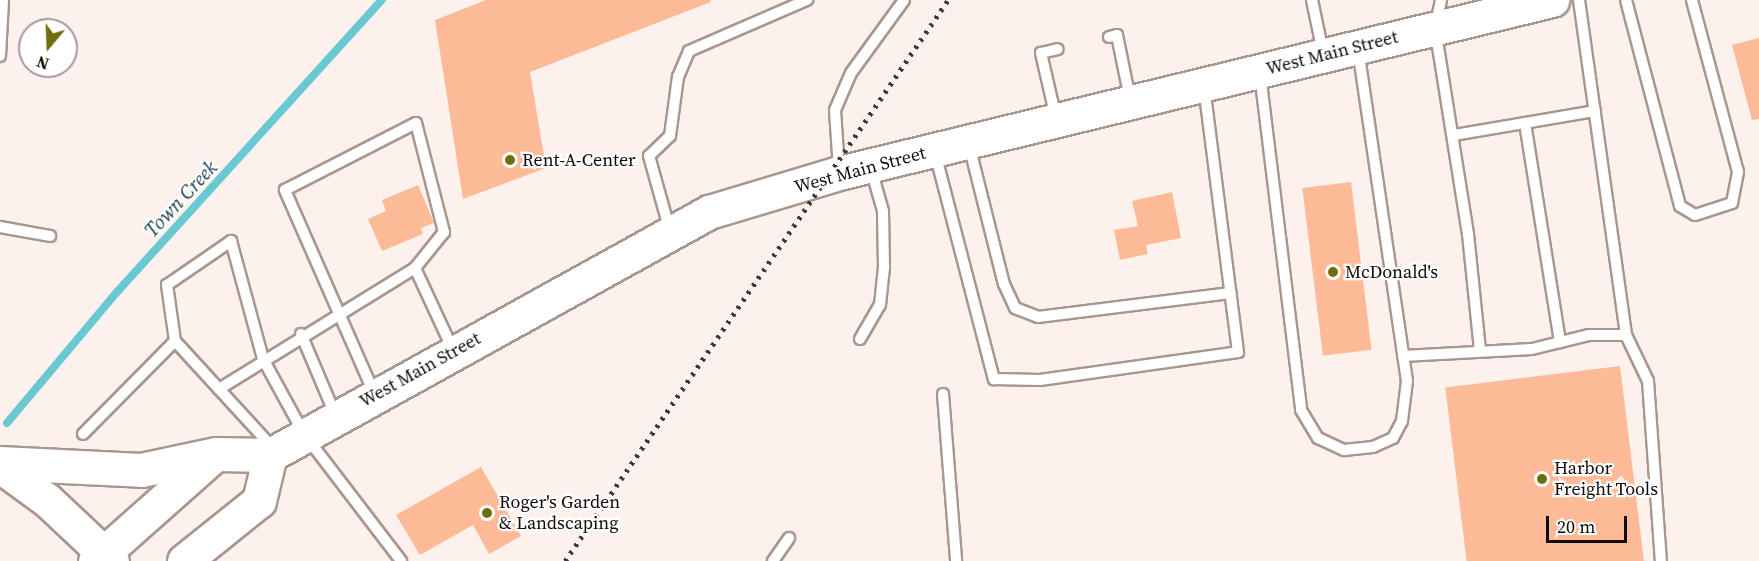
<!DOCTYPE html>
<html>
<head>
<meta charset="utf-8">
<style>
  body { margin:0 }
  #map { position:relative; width:1759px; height:561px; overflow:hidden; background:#fdf1ed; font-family:"Source Serif 4",serif }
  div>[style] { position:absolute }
  .stream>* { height:8px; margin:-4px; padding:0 4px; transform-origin:4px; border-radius:4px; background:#6ac8d3 }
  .building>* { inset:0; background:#fcbb96; transform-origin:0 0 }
  .roads { filter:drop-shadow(2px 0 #a8968f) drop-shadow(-2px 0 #a8968f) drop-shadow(0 2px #a8968f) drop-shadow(0 -2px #a8968f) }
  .service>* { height:10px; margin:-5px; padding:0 5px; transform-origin:5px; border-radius:5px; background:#fff }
  .primary>* { height:33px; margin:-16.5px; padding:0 16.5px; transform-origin:16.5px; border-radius:16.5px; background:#fff }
  .rail>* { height:4.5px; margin-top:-2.25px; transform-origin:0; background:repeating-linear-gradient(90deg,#413a38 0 3px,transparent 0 9px) }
  .dots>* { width:16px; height:16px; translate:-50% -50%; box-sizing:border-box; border:3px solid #fff; border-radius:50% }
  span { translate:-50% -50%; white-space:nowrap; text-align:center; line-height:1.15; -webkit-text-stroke:4.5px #fff; paint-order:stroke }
  .street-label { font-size:18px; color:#100a08 }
  .poi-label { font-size:18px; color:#100a08 }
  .left { translate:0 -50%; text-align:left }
  .water-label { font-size:20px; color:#154146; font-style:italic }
  .north { position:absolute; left:18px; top:18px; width:60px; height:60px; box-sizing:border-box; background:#fff; border:2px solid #9f9d9c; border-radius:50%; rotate:199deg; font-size:16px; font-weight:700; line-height:24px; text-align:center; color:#100a08 }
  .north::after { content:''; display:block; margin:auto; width:21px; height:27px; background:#6f6d0e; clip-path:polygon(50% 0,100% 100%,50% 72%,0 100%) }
  .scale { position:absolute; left:1546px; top:516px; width:81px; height:27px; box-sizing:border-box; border:3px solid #100a08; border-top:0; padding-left:8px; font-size:18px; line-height:21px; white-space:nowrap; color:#100a08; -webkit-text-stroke:4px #fff; paint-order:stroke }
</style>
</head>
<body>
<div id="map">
  <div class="stream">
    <i style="left:7px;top:423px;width:171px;rotate:-50deg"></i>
    <i style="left:117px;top:292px;width:394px;rotate:-47.8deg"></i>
  </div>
  <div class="building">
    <i style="clip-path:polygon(486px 0,710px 0,711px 2px,530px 72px,546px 168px,463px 199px,435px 20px)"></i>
    <i style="clip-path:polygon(1759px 38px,1759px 119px,1752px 120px,1732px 45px)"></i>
    <i style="left:1351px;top:182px;width:169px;height:49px;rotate:83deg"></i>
    <i style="clip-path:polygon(418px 185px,434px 223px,421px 228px,423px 234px,382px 251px,368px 219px,386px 211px,382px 200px)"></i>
    <i style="clip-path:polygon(1172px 192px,1181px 238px,1146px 245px,1148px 254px,1120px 260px,1114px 230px,1138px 226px,1132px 201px)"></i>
    <i style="left:1620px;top:366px;width:197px;height:176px;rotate:83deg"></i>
    <i style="clip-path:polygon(481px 467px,521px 536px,489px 554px,473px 525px,420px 555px,396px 515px)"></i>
  </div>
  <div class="roads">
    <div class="service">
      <i style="left:1312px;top:0;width:53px;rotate:78.1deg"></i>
      <i style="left:1441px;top:0;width:29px;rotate:102deg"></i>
      <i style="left:1435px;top:28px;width:209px;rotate:80.9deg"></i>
      <i style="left:1468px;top:234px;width:118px;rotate:84.1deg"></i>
      <i style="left:1579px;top:0;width:338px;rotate:82deg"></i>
      <i style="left:1626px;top:335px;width:51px;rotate:64.4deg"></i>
      <i style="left:1648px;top:381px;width:180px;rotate:85.9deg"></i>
      <i style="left:1626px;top:0;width:213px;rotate:75.3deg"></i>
      <i style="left:1680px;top:206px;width:17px;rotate:31deg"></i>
      <i style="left:1695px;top:215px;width:39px;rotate:-18deg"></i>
      <i style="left:1732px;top:203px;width:32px;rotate:-79deg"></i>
      <i style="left:1738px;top:172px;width:178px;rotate:-105deg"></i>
      <i style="left:1109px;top:37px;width:8px;rotate:-14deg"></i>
      <i style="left:1117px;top:35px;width:65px;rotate:78.5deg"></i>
      <i style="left:0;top:56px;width:56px;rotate:-86.9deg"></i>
      <i style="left:1260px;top:74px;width:338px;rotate:83deg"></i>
      <i style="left:1301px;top:410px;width:33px;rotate:59deg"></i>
      <i style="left:1318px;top:438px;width:29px;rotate:25deg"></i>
      <i style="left:1344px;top:450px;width:29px;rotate:-6deg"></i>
      <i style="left:1373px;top:447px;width:22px;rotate:-24deg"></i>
      <i style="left:1393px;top:438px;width:19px;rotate:-62deg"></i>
      <i style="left:1402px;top:421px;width:40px;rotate:-82.9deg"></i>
      <i style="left:1407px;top:381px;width:335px;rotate:-98.4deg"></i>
      <i style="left:1056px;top:118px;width:67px;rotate:-103deg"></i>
      <i style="left:1041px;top:53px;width:17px;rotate:-13deg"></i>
      <i style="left:1525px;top:123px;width:222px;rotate:80.9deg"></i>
      <i style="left:1454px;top:135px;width:143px;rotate:-9.7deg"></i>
      <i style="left:969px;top:145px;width:143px;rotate:75.9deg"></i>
      <i style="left:1004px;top:284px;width:26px;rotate:65deg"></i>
      <i style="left:1015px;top:308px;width:25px;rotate:21deg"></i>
      <i style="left:1038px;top:317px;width:194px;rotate:-7.1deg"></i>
      <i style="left:935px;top:153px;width:234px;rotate:75.4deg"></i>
      <i style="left:994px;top:379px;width:46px;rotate:1.2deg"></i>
      <i style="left:1040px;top:380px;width:200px;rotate:-8deg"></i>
      <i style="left:1238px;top:352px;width:266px;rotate:-97.3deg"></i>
      <i style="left:839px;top:169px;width:59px;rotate:-93.9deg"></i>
      <i style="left:835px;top:110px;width:40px;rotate:-66.6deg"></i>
      <i style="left:851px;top:73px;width:90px;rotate:-54deg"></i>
      <i style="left:0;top:227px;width:51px;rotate:10.2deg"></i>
      <i style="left:670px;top:231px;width:78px;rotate:-105.6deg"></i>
      <i style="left:649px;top:156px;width:29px;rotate:-44deg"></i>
      <i style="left:670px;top:136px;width:60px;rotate:-82.3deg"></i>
      <i style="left:678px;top:77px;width:28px;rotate:-67deg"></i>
      <i style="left:689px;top:51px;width:129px;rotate:-23.4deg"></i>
      <i style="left:301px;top:334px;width:87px;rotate:67deg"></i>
      <i style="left:860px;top:339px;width:39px;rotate:-60deg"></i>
      <i style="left:880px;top:305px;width:37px;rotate:-84deg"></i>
      <i style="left:884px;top:268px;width:57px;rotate:-91deg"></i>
      <i style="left:883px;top:211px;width:44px;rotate:-105.9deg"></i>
      <i style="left:175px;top:341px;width:57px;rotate:-98.1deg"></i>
      <i style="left:167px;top:285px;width:78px;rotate:-34.5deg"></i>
      <i style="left:231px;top:241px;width:122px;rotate:74.8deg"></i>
      <i style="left:263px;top:359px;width:85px;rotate:61.3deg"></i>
      <i style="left:304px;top:434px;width:160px;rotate:52.6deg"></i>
      <i style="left:1403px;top:356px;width:129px;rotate:-3.1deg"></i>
      <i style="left:1532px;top:349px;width:59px;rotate:-13.8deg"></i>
      <i style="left:1589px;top:335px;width:37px"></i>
      <i style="left:219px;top:389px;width:230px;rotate:-31.7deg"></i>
      <i style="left:415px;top:268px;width:90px;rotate:65.1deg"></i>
      <i style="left:374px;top:393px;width:222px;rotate:-113.7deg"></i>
      <i style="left:285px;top:190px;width:147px;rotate:-27.1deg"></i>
      <i style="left:416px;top:123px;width:113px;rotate:75.6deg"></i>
      <i style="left:444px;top:232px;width:46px;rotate:128.9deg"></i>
      <i style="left:943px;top:394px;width:168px;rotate:85.5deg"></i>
      <i style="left:83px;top:434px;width:131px;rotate:-45.3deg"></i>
      <i style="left:175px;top:341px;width:147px;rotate:47.5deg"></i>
      <i style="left:773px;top:561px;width:28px;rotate:-55deg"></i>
    </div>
    <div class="primary">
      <i style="left:0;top:463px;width:141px;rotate:2.8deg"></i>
      <i style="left:141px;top:470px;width:77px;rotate:-12deg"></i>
      <i style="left:216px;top:454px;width:54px;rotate:1.1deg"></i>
      <i style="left:270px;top:455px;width:502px;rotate:-28.97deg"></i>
      <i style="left:709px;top:212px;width:136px;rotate:-16.7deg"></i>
      <i style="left:839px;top:173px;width:734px;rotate:-13.64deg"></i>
      <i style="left:0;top:466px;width:58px;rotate:35.9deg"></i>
      <i style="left:47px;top:500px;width:89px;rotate:43.2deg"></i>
      <i style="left:95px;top:561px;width:157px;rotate:-41.6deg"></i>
      <i style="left:184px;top:561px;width:96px;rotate:-38.7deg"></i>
      <i style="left:259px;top:501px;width:47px;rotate:-76.6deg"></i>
    </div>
  </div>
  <div class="rail">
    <i style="left:565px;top:561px;width:679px;rotate:-55.68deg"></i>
  </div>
  <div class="dots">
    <i style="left:510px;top:160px;background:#6f6d0e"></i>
    <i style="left:1333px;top:272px;background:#6f6d0e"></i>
    <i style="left:1542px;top:479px;background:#6f6d0e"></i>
    <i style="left:487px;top:513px;background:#6f6d0e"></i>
  </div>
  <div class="street-label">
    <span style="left:1332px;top:53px;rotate:-14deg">West Main Street</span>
    <span style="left:860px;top:170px;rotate:-15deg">West Main Street</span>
    <span style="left:420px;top:370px;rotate:-29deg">West Main Street</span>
  </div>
  <div class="poi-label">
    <span class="left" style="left:522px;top:160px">Rent-A-Center</span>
    <span class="left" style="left:1345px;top:272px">McDonald's</span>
    <span class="left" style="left:1554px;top:479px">Harbor<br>Freight Tools</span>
    <span class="left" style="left:499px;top:513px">Roger's Garden<br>&amp; Landscaping</span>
  </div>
  <div class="water-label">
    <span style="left:181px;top:199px;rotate:-47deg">Town Creek</span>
  </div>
  <div class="north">N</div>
  <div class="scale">20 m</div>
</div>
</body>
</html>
